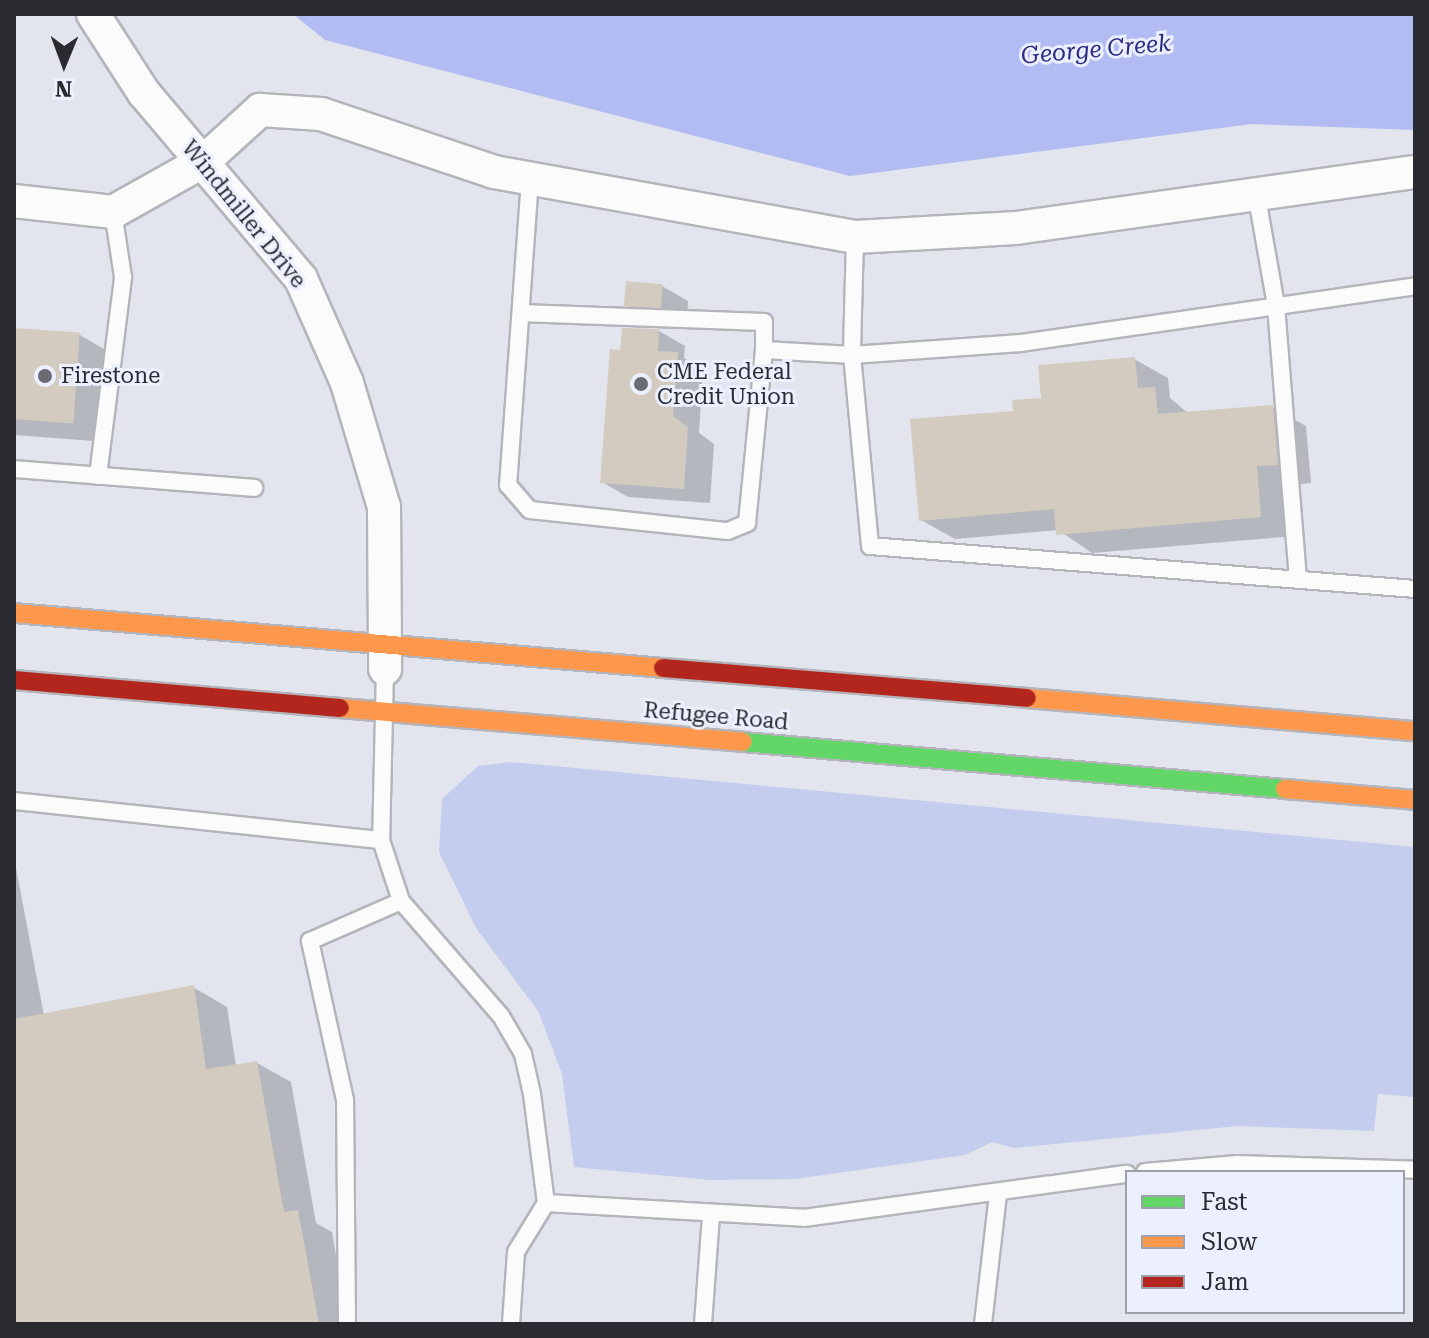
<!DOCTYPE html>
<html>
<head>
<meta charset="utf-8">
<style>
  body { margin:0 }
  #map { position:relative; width:1429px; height:1338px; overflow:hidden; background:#e2e5ed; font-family:"Roboto Serif",serif }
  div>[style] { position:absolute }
  .green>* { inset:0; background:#c5cdef }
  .water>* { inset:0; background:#b2bcf3 }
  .shadow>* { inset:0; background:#0003 }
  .building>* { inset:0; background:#d3cbc0; transform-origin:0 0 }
  .roads { filter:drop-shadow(2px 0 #b3b5ba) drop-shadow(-2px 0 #b3b5ba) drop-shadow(0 2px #b3b5ba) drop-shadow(0 -2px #b3b5ba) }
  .lane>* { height:16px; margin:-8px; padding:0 8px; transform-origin:8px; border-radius:8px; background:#fbfbfc }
  .street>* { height:32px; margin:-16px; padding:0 16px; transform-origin:16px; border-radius:16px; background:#fbfbfc }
  .fast>* { height:18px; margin:-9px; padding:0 9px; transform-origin:9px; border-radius:9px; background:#63d668 }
  .slow>* { height:18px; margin:-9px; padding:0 9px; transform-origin:9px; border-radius:9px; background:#ff974d }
  .jam>* { height:18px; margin:-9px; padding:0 9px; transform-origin:9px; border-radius:9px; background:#b3261e }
  .dots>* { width:22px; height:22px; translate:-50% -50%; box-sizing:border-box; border:4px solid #ebeffe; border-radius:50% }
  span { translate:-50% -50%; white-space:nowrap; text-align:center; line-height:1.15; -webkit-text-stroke:6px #ebeffe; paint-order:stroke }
  .street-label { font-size:22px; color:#2a2b31 }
  .poi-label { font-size:22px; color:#2a2b31 }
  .left { translate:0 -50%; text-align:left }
  .water-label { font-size:24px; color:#2b2d82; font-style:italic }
  .frame { position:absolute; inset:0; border:16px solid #2a2b31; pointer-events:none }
  .legend { position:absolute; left:1125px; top:1170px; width:280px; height:144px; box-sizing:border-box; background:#ebeffe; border:2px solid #9ea1ac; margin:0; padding:10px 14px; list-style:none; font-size:24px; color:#2a2b31 }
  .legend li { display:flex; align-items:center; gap:16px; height:40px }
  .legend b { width:40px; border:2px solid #9ea1ac }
  .north { position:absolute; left:24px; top:24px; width:80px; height:80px; -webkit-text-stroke:6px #ebeffe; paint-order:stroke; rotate:181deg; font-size:22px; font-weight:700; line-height:32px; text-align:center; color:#2a2b31 }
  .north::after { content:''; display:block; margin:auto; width:28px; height:36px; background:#2a2b31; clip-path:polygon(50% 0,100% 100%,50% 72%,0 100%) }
</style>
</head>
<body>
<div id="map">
  <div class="green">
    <i style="clip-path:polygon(511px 762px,1415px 847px,1415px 1097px,1378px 1094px,1374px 1131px,1238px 1126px,1014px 1148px,992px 1142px,965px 1155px,795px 1179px,710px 1180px,574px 1167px,562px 1074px,538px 1011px,476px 928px,439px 852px,442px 799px,478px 766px)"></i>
  </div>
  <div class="water">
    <i style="clip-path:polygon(293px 14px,1415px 14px,1415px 130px,1252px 124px,850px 176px,325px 40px)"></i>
  </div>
  <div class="shadow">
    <i style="clip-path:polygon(662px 286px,688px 301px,687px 321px,652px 320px,626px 305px)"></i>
    <i style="clip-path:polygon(14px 330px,80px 335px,114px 355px,107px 442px,14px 435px)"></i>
    <i style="clip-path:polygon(659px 331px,685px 346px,684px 358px,703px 369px,699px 433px,714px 444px,710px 503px,628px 497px,602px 482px,622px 352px)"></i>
    <i style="clip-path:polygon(1134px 359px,1168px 378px,1170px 398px,1189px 414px,1272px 407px,1306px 426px,1311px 483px,1290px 485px,1295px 536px,1092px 553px,1058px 530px,955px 539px,921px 520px,1015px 412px)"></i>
    <i style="clip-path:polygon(14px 857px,44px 1016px,193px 987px,227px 1007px,236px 1066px,257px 1063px,291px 1082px,316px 1223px,332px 1232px,348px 1324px,14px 1324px)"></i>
  </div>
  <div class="building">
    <i style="left:626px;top:281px;width:37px;height:25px;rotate:5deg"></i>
    <i style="left:14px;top:328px;width:66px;height:91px;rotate:4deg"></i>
    <i style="clip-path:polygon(622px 328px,659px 329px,658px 351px,678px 352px,673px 416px,688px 427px,684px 489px,600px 483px,610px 349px,620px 350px)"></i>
    <i style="clip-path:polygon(1135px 357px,1138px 388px,1155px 387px,1158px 414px,1273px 405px,1278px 465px,1257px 466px,1261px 517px,1056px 535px,1054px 509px,919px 521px,910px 419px,1013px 411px,1012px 400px,1041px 398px,1038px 365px)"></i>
    <i style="clip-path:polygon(194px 985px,206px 1069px,257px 1061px,284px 1212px,298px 1210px,319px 1324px,14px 1324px,14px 1019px)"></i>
  </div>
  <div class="roads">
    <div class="lane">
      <i style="left:530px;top:179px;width:307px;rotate:94.1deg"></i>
      <i style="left:508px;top:485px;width:33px;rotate:49deg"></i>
      <i style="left:530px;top:510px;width:199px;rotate:6.1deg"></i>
      <i style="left:728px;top:531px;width:21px;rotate:-23deg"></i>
      <i style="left:747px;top:523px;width:174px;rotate:-84.4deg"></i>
      <i style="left:764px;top:350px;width:88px;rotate:3.3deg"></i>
      <i style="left:852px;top:355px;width:169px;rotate:-4.1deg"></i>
      <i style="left:1021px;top:343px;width:398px;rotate:-8.2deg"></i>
      <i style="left:1256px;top:192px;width:116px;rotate:80deg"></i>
      <i style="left:1276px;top:306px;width:275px;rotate:85.4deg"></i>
      <i style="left:855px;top:237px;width:118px;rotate:91.5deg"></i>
      <i style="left:852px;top:355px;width:192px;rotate:84.6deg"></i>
      <i style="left:870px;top:546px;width:547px;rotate:4.51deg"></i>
      <i style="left:521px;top:313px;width:243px;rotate:2.1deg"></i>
      <i style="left:764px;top:322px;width:28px;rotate:90deg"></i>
      <i style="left:14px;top:469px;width:241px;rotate:4.5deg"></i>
      <i style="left:98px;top:476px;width:201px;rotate:-82.8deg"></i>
      <i style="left:123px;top:277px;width:66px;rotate:-98.7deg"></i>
      <i style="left:385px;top:669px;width:171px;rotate:91.3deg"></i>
      <i style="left:381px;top:840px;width:64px;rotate:71.8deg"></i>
      <i style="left:401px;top:901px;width:152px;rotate:49deg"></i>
      <i style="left:501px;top:1016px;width:44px;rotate:59.9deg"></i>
      <i style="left:523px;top:1054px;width:41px;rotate:77.3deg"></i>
      <i style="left:532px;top:1094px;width:110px;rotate:82.7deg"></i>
      <i style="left:546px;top:1203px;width:57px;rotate:121.5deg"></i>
      <i style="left:516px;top:1252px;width:72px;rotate:94deg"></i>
      <i style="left:14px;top:801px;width:369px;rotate:6.1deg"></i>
      <i style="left:1145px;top:1172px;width:93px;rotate:-4.9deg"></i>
      <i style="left:1238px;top:1164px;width:177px;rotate:1.9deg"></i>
      <i style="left:546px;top:1203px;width:258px;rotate:3.3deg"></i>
      <i style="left:804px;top:1218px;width:326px;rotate:-7.8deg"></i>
      <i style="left:347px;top:1324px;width:224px;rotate:-90.5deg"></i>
      <i style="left:345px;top:1100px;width:163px;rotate:-102.4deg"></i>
      <i style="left:310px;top:941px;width:99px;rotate:-23.7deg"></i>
      <i style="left:703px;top:1324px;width:109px;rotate:-85.8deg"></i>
      <i style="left:983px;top:1324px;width:131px;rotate:-83.4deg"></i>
    </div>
    <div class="street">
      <i style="left:93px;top:14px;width:94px;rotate:57.2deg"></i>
      <i style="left:144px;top:93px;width:243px;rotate:49.8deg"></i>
      <i style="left:301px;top:279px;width:114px;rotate:66.1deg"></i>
      <i style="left:347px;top:383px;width:129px;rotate:73.4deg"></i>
      <i style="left:384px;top:507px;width:162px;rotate:89.6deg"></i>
      <i style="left:14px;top:201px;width:100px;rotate:6.3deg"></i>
      <i style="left:113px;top:212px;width:104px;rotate:-29.3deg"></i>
      <i style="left:204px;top:161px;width:76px;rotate:-42.3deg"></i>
      <i style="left:260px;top:110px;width:61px;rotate:3.8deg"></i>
      <i style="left:321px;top:114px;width:182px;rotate:18.5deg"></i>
      <i style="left:494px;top:172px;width:367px;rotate:10.2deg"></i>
      <i style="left:855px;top:237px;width:161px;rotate:-3.2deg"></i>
      <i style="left:1016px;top:228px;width:403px;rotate:-8deg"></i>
    </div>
    <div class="fast">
      <i style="left:743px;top:742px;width:544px;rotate:4.96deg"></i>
    </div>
    <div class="slow">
      <i style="left:14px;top:613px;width:651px;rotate:4.84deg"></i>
      <i style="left:1027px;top:698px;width:389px;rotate:4.9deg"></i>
      <i style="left:340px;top:708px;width:404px;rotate:4.8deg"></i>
      <i style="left:1285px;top:789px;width:130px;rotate:4.8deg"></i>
    </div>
    <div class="jam">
      <i style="left:663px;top:668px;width:365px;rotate:4.7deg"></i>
      <i style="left:14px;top:680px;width:327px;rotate:4.9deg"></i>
    </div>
  </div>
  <div class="dots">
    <i style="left:45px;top:376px;background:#6a6c73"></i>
    <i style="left:641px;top:384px;background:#6a6c73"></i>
  </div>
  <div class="street-label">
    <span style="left:244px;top:214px;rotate:51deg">Windmiller Drive</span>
    <span style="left:716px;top:716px;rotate:5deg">Refugee Road</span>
  </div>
  <div class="poi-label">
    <span class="left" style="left:657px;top:384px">CME Federal<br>Credit Union</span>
    <span class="left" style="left:61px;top:376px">Firestone</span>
  </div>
  <div class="water-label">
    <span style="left:1096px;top:50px;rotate:-5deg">George Creek</span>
  </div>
  <div class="frame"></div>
  <ul class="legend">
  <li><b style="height:10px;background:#63d668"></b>Fast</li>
  <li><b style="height:10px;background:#ff974d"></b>Slow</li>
  <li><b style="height:10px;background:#b3261e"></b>Jam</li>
  </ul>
  <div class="north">N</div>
</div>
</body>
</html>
